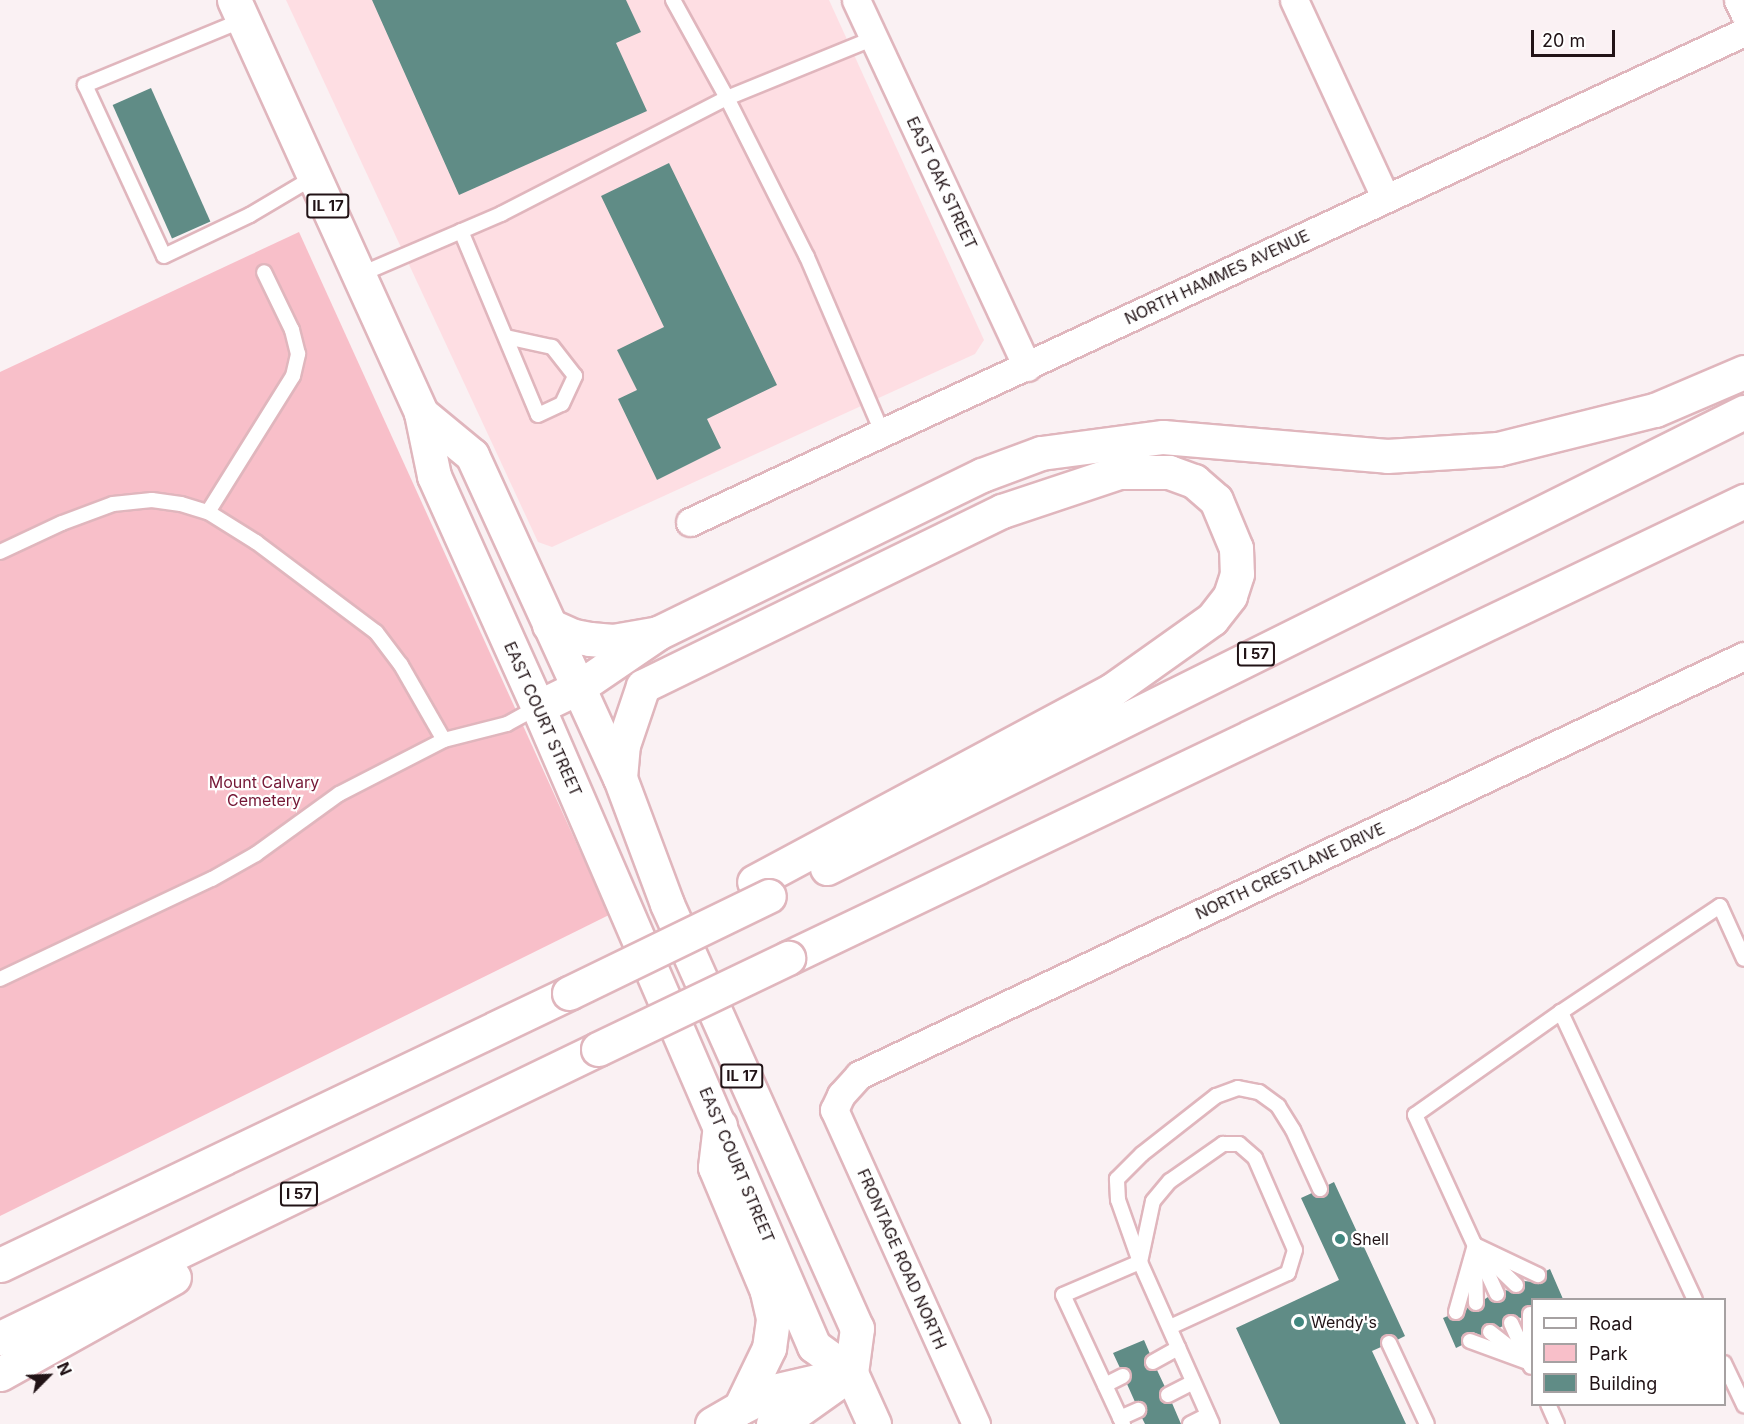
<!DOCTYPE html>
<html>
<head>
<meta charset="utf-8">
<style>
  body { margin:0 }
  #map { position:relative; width:1744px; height:1424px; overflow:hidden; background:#faf1f3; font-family:Inter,sans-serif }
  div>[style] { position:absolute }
  .built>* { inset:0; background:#fedee3 }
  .green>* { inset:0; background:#f8bfc9 }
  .building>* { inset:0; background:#608c86; transform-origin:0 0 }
  .roads { filter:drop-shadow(2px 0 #e0b6bd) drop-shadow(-2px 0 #e0b6bd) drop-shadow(0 2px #e0b6bd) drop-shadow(0 -2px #e0b6bd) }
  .service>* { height:14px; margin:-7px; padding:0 7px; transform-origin:7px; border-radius:7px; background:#fff }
  .minor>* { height:27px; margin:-13.5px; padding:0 13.5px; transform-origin:13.5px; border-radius:13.5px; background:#fff }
  .primary>* { height:33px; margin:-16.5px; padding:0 16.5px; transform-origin:16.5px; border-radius:16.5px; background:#fff }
  .trunk>* { height:33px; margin:-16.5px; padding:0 16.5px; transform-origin:16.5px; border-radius:16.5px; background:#fff }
  .motorway>* { height:33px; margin:-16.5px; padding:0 16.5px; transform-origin:16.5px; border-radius:16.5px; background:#fff }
  .bridges { filter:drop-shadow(2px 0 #e0b6bd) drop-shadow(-2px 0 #e0b6bd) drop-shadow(0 2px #e0b6bd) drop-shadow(0 -2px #e0b6bd) }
  .motorway-bridge>* { height:33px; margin:-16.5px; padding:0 16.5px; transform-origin:16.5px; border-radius:16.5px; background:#fff }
  .dots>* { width:16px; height:16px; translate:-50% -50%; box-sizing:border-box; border:3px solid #fff; border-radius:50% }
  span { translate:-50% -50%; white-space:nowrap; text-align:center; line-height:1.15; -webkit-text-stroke:4.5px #fff; paint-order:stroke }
  .shield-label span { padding:2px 4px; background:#fff; border:2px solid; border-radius:4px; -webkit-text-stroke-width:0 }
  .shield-label { font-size:15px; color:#211316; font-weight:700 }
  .street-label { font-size:16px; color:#211316 }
  .park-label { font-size:16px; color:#741735 }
  .poi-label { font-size:16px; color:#211316 }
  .left { translate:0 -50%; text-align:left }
  .legend { position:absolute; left:1531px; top:1298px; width:195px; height:108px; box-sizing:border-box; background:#fff; border:2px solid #a6a1a2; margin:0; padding:8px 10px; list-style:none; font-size:18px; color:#211316 }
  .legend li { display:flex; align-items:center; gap:12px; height:30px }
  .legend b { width:30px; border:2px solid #a6a1a2 }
  .north { position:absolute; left:18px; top:1346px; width:60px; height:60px; -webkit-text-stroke:4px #fff; paint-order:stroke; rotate:66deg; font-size:16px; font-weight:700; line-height:24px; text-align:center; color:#211316 }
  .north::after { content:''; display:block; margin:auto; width:21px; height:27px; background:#211316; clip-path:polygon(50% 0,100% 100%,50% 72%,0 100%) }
  .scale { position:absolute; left:1531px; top:30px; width:84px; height:27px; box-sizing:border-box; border:3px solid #211316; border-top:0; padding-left:8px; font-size:18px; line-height:21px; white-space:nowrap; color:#211316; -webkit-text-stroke:4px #fff; paint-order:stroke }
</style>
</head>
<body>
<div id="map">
  <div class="built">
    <i style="clip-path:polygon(286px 0,829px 0,984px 340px,975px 354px,552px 547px,538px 542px)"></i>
  </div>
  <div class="green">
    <i style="clip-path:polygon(299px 232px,609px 915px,0 1216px,0 372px)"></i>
  </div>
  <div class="building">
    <i style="clip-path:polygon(372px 0,626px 0,641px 32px,616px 43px,647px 111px,459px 195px)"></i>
    <i style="left:151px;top:88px;width:146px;height:42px;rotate:66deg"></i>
    <i style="clip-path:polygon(669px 163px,777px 385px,707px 419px,721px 448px,657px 480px,618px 399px,637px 390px,617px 350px,664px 327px,601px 196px)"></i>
    <i style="clip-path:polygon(1334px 1182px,1405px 1336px,1397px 1340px,1394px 1335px,1386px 1335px,1381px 1338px,1381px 1347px,1372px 1351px,1406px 1424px,1280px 1424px,1236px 1328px,1339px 1280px,1301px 1198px,1312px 1193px,1319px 1198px,1324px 1197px,1329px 1190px,1328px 1185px)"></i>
    <i style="clip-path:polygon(1550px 1269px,1563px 1299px,1533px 1299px,1533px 1306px,1523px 1309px,1521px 1318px,1507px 1315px,1502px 1322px,1503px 1326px,1499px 1328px,1492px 1323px,1486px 1324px,1481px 1330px,1482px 1336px,1473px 1332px,1465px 1334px,1461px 1338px,1462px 1345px,1456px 1348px,1443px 1318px,1448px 1316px,1453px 1320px,1459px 1321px,1468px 1307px,1472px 1311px,1480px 1311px,1484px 1307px,1485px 1299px,1488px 1297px,1492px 1302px,1500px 1302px,1505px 1299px,1505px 1290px,1519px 1293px,1525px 1288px,1524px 1281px,1543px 1283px,1546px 1278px,1546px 1271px)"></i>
    <i style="clip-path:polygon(1144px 1340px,1150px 1354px,1145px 1358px,1145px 1366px,1149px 1370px,1157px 1370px,1165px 1387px,1160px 1391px,1160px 1399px,1164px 1403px,1172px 1403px,1181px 1424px,1145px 1424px,1142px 1418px,1147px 1412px,1146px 1406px,1140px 1401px,1135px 1402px,1127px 1384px,1131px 1380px,1131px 1373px,1127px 1368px,1120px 1368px,1113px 1353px)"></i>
  </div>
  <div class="roads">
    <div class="service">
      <i style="left:673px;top:0;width:112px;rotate:61.1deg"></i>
      <i style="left:727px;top:98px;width:159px;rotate:-22.2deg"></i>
      <i style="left:243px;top:20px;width:171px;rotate:157.6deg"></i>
      <i style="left:85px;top:85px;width:188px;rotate:65.2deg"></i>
      <i style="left:164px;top:256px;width:95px;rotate:-25.5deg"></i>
      <i style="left:250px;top:215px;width:74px;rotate:-30.7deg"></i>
      <i style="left:461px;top:231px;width:199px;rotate:67.3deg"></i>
      <i style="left:538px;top:415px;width:26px;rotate:-25deg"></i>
      <i style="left:562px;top:404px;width:31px;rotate:-65deg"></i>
      <i style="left:575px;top:376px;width:37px;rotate:-128deg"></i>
      <i style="left:552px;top:347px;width:47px;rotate:-167.7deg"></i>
      <i style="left:359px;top:275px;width:155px;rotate:-23.2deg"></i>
      <i style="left:501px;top:214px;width:254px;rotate:-27.2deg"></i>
      <i style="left:727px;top:98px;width:178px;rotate:63.3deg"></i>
      <i style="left:807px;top:257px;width:193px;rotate:66.8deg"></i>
      <i style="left:208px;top:512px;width:160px;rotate:-58deg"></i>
      <i style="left:293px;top:376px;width:23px;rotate:-77deg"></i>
      <i style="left:298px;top:354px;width:25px;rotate:-104deg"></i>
      <i style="left:292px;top:330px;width:64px;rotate:-115.8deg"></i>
      <i style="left:0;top:552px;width:68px;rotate:-25.1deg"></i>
      <i style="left:62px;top:523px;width:54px;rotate:-20.4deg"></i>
      <i style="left:113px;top:504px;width:39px;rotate:-6deg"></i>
      <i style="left:152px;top:500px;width:29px;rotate:8deg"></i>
      <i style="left:181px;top:504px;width:28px;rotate:17deg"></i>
      <i style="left:208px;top:512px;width:57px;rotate:32deg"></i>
      <i style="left:256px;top:542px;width:150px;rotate:36.9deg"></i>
      <i style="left:376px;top:632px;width:41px;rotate:52.9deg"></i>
      <i style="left:401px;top:665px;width:86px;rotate:60.2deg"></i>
      <i style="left:0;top:979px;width:234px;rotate:-25.3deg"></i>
      <i style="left:212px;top:879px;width:51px;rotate:-29.6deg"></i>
      <i style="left:256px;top:854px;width:102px;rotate:-35.9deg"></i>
      <i style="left:339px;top:794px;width:118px;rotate:-27.2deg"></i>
      <i style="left:444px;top:740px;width:65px;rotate:-14.3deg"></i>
      <i style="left:507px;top:724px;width:35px;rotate:-29deg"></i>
      <i style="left:1475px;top:1245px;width:70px;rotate:25.5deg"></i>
      <i style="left:1483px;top:1253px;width:46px;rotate:44.1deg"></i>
      <i style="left:1475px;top:1260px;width:43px;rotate:88.7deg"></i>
      <i style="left:1140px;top:1262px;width:62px;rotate:-78deg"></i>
      <i style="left:1153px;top:1201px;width:26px;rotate:-50deg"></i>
      <i style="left:1170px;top:1181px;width:65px;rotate:-34.9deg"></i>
      <i style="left:1223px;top:1144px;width:16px"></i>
      <i style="left:1239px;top:1144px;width:21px;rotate:41deg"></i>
      <i style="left:1255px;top:1158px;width:100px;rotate:66.5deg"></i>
      <i style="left:1295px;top:1250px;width:24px;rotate:107deg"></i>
      <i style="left:1288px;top:1273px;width:130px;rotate:155.4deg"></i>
      <i style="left:1140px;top:1262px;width:66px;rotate:-109.5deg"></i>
      <i style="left:1118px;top:1200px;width:21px;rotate:-93deg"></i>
      <i style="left:1117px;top:1179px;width:35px;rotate:-45deg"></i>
      <i style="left:1142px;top:1154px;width:94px;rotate:-38.1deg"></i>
      <i style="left:1216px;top:1096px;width:23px;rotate:-20deg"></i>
      <i style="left:1238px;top:1088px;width:21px;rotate:11deg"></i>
      <i style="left:1259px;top:1092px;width:24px;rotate:36deg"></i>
      <i style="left:1278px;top:1106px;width:28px;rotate:58deg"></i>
      <i style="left:1293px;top:1130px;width:65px;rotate:65.4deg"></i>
      <i style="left:1497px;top:1294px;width:197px;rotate:-114.6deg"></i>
      <i style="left:1415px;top:1115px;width:179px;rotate:-35.2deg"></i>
      <i style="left:1695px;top:1300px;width:318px;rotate:-115deg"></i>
      <i style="left:1561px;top:1012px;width:191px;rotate:-33.7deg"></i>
      <i style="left:1720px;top:906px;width:58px;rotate:65.6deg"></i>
      <i style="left:1456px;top:1312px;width:70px;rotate:-74.2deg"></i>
      <i style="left:1511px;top:1323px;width:48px;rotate:65.6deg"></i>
      <i style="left:1490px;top:1332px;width:39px;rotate:38deg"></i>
      <i style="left:1470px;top:1341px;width:64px;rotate:20.1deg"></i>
      <i style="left:1389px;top:1343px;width:89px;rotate:64.9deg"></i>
      <i style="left:1530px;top:1358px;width:44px;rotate:-90deg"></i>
      <i style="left:1153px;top:1362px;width:29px;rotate:-29deg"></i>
      <i style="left:1724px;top:1363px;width:47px;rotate:64.5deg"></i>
      <i style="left:1105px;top:1385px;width:20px;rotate:-27deg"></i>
      <i style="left:1168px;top:1395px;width:28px;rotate:-27deg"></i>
      <i style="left:1548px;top:1404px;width:22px;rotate:66deg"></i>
      <i style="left:1120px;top:1418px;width:20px;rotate:-24deg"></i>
      <i style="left:1123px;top:1424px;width:142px;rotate:-114.9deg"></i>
      <i style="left:1063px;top:1295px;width:84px;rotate:-23.2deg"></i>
      <i style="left:1140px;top:1262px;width:177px;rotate:66deg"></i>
      <i style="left:1190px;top:1424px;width:20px;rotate:-27deg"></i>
    </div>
    <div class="minor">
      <i style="left:856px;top:0;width:405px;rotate:65deg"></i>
      <i style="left:1294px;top:0;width:217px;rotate:65.2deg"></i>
      <i style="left:1738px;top:0;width:14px;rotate:65deg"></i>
      <i style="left:690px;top:522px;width:1162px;rotate:-24.93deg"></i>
      <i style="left:976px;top:1424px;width:345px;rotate:-114.3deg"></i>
      <i style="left:834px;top:1110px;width:17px;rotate:-65deg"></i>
      <i style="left:841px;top:1095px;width:27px;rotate:-48deg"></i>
      <i style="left:859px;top:1075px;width:979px;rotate:-25.34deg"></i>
    </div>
    <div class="primary">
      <i style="left:234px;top:0;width:453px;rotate:65.6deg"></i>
      <i style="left:421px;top:413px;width:64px;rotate:78.3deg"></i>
      <i style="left:434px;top:476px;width:253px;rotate:65.8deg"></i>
      <i style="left:421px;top:413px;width:66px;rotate:39.5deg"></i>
      <i style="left:472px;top:455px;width:355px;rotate:65.4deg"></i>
    </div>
    <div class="trunk">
      <i style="left:538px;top:707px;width:696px;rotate:66.64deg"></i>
      <i style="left:814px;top:1346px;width:46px;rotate:36.1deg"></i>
      <i style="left:851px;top:1373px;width:56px;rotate:65.7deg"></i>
      <i style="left:620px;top:778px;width:134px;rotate:69.5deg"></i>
      <i style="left:667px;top:904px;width:465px;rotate:65.9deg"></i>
      <i style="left:857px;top:1328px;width:45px;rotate:97.6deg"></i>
    </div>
    <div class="motorway">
      <i style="left:549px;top:625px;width:27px;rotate:24deg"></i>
      <i style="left:574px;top:636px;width:16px;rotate:11deg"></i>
      <i style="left:590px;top:639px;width:23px;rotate:5deg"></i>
      <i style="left:613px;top:641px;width:41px;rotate:-9.9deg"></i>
      <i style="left:538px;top:707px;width:46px;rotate:-26deg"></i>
      <i style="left:579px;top:687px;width:96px;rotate:-34.4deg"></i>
      <i style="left:658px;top:633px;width:360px;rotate:-26deg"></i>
      <i style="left:982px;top:475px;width:63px;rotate:-20.4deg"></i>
      <i style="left:1041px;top:453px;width:123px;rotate:-7.5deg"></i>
      <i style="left:1163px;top:437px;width:225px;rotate:4.8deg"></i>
      <i style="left:1387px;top:456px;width:111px;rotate:-3.6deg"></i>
      <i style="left:1498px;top:449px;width:162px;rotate:-14deg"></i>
      <i style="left:1655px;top:410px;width:97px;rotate:-23.1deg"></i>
      <i style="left:620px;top:778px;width:33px;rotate:-85deg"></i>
      <i style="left:623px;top:745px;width:62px;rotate:-71.3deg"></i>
      <i style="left:643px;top:686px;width:399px;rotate:-26deg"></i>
      <i style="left:1002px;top:511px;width:123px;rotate:-18.4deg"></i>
      <i style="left:1119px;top:472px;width:50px"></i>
      <i style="left:1169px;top:472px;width:27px;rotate:20deg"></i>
      <i style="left:1194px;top:481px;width:29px;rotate:41deg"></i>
      <i style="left:1216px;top:500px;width:52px;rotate:67.4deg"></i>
      <i style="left:1236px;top:548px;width:26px;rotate:88deg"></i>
      <i style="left:1237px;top:574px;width:23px;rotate:108deg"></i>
      <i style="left:1230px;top:596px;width:29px;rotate:128deg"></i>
      <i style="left:1212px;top:619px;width:123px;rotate:144.6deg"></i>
      <i style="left:1112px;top:690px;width:406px;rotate:151.8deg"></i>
      <i style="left:827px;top:868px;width:1024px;rotate:-26.44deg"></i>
      <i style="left:788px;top:958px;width:1060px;rotate:-25.55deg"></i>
      <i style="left:0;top:1265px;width:631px;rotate:-25.55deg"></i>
      <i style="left:0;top:1338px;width:664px;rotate:-25.79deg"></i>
      <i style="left:0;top:1374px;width:199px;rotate:-29.1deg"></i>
      <i style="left:740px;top:1408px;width:37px;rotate:-27deg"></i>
      <i style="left:773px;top:1391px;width:80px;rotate:-13deg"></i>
      <i style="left:712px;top:1424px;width:32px;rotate:-30deg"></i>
      <i style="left:740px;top:1408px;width:67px;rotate:-64.2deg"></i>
      <i style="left:769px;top:1348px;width:30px;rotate:-82deg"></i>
      <i style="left:773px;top:1318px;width:28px;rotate:-103deg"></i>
      <i style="left:767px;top:1291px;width:134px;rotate:-112.8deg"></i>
      <i style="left:715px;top:1167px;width:42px;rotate:-83.2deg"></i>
      <i style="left:773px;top:1424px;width:17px;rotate:-24deg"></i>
      <i style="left:789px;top:1417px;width:59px;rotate:-35.3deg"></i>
    </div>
  </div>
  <div class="bridges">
    <div class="motorway-bridge">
      <i style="left:569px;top:993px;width:222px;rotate:-25.9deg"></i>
      <i style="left:598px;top:1049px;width:211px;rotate:-25.6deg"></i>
    </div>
  </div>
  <div class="dots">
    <i style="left:1340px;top:1239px;background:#41877f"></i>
    <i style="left:1299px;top:1322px;background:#41877f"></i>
  </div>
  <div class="shield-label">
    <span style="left:328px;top:206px">IL 17</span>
    <span style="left:1256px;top:654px">I 57</span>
    <span style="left:742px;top:1076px">IL 17</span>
    <span style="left:299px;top:1194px">I 57</span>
  </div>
  <div class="street-label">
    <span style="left:942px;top:183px;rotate:65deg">EAST OAK STREET</span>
    <span style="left:1217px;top:277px;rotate:-25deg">NORTH HAMMES AVENUE</span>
    <span style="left:543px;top:719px;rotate:66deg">EAST COURT STREET</span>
    <span style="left:1290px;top:871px;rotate:-25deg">NORTH CRESTLANE DRIVE</span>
    <span style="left:737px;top:1165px;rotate:67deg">EAST COURT STREET</span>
    <span style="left:902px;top:1259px;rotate:66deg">FRONTAGE ROAD NORTH</span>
  </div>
  <div class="park-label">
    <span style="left:264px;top:791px">Mount Calvary<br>Cemetery</span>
  </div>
  <div class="poi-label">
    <span class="left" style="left:1352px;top:1239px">Shell</span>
    <span class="left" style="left:1311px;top:1322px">Wendy's</span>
  </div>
  <ul class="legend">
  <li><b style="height:8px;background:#fff"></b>Road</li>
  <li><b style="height:16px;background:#f8bfc9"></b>Park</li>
  <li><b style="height:16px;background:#608c86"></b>Building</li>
  </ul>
  <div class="north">N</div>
  <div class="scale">20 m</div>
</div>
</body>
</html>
